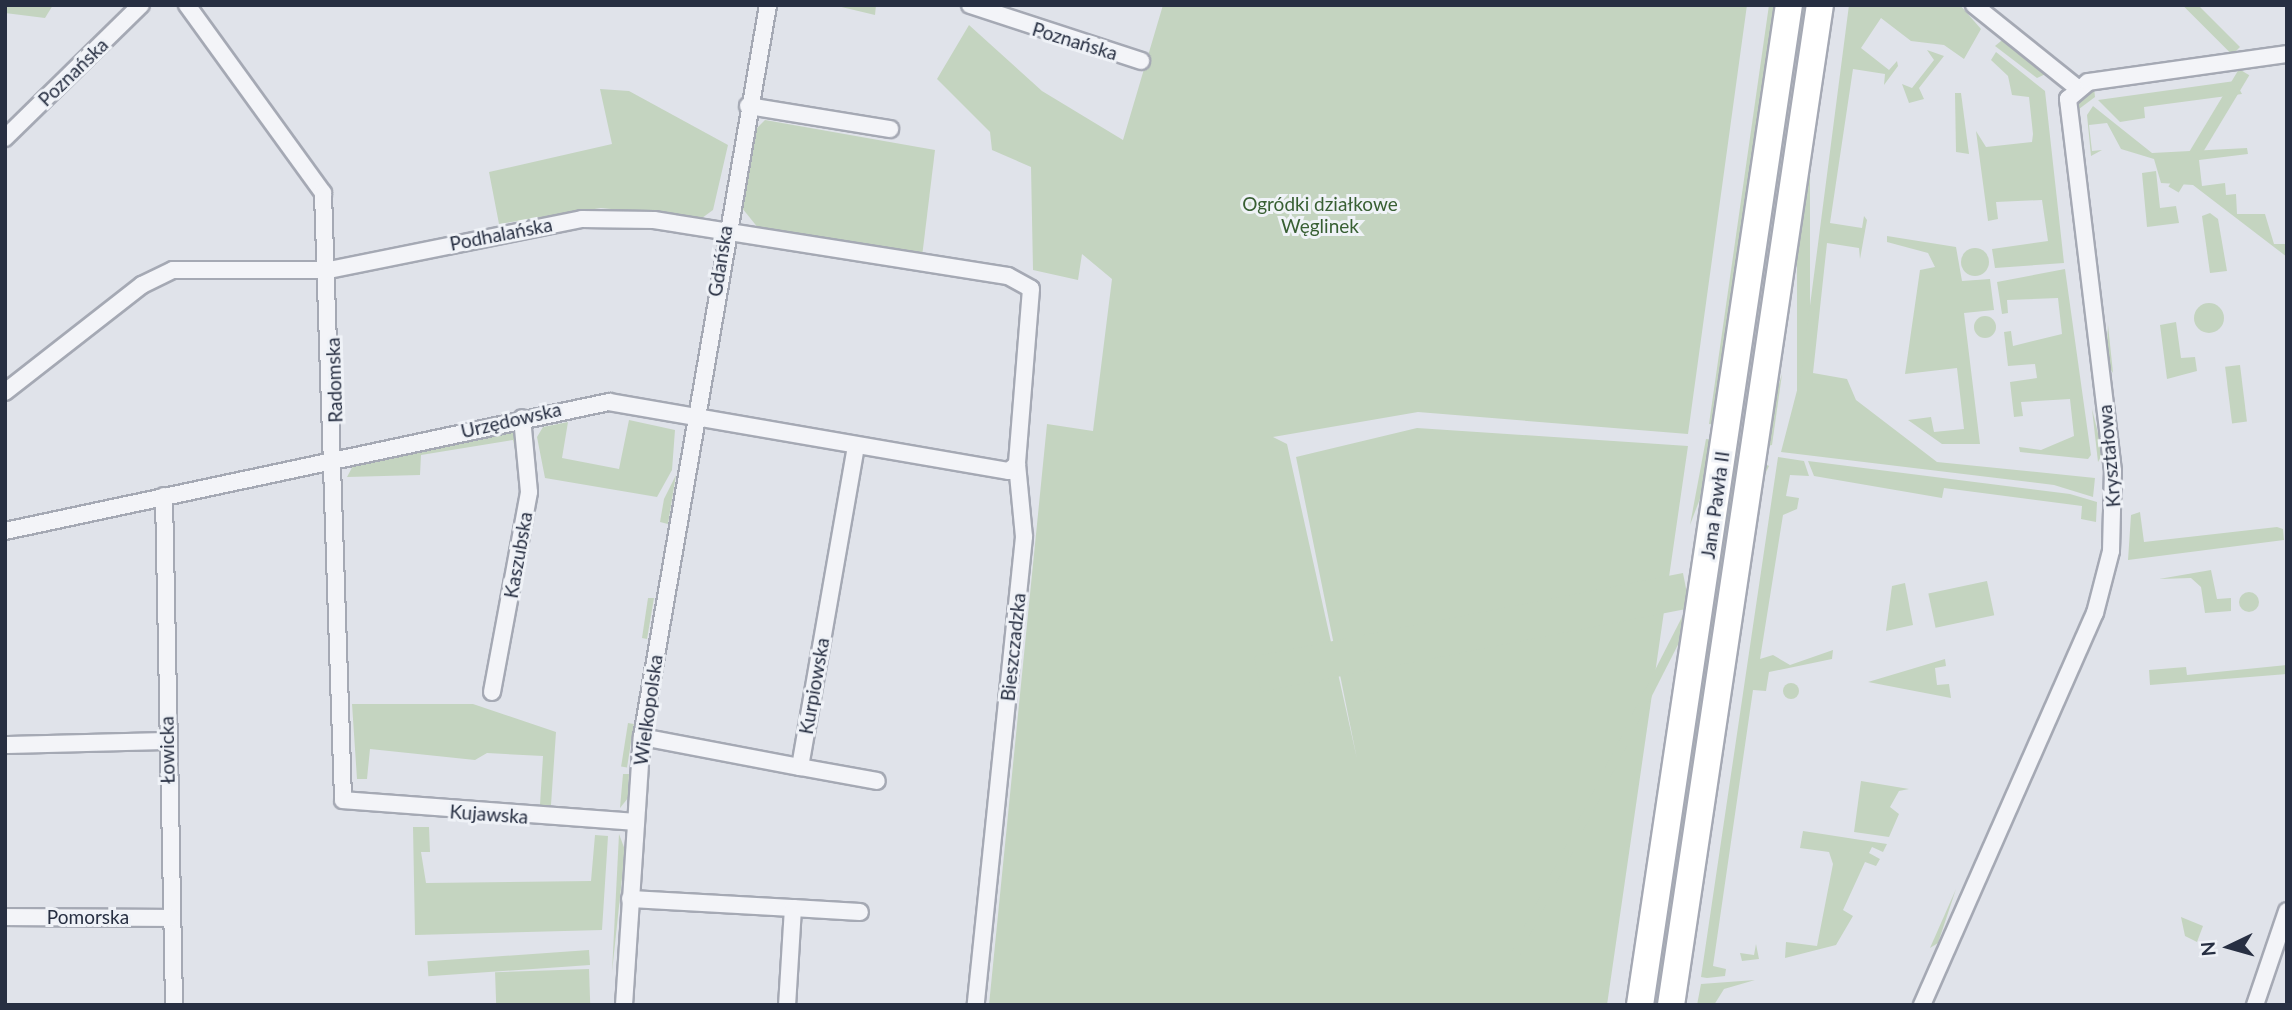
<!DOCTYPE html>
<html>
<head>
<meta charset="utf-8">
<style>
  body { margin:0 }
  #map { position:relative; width:2292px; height:1010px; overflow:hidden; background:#e0e3ea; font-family:Lato,sans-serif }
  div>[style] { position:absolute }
  .green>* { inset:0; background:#c4d4c0; transform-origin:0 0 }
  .round { border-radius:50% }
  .roads { filter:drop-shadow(2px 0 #a5a9b4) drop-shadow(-2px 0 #a5a9b4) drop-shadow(0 2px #a5a9b4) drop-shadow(0 -2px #a5a9b4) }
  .minor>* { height:16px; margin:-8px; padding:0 8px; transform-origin:8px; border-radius:8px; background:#f3f4f8 }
  .primary>* { height:26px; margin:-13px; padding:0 13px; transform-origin:13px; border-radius:13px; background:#fff }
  span { translate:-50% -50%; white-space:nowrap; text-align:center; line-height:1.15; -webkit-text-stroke:6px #eff2f7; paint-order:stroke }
  .street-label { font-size:19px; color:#272f42 }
  .park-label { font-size:19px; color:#385f33 }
  .frame { position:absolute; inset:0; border:7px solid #272f42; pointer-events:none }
  .north { position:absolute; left:2194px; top:912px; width:70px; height:70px; -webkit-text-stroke:5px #eff2f7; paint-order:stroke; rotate:265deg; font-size:19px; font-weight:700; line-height:28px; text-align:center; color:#272f42 }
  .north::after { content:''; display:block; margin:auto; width:24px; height:32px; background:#272f42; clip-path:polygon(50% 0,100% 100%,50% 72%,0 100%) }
</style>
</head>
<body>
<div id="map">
  <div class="green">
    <i style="clip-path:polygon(5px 5px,53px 5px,45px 18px,5px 13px)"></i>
    <i style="clip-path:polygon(833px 5px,876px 5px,875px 15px)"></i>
    <i style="clip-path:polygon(1163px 5px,1747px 5px,1688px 434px,1418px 412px,1273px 437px,1287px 444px,1357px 759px,1296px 457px,1417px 428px,1688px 446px,1607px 1005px,989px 1005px,1047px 424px,1093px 431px,1112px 279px,1082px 254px,1078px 280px,1033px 270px,1031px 167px,992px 150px,990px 132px,937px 79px,969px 25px,1042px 91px,1123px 140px)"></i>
    <i style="clip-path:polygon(1769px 5px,1779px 5px,1717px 425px,1709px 424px)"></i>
    <i style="left:1797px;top:5px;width:13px;height:428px"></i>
    <i style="clip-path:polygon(1849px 5px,1960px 5px,1981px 29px,1964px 59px,1944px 45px,1911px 41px,1881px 18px,1861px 48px,1889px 70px,1897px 61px,1898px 66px,1884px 85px,1885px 74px,1853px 69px,1830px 223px,1862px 228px,1864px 216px,1867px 220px,1860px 259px,1859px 248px,1827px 243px,1813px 373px,1847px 379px,1856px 400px,1937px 462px,2095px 478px,2093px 497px,2054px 485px,1781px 452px,1801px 375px)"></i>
    <i style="clip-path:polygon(2001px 41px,2010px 41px,2050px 72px,2037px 78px,1995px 46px)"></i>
    <i style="left:2240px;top:47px;width:11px;height:137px;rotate:135deg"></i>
    <i style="clip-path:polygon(1927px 50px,1944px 56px,1919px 88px,1924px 99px,1909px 103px,1902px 84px,1912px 88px,1934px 60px)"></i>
    <i style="clip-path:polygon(1996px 52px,2045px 91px,2064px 263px,1995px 268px,1992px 249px,2048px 241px,2042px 200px,1996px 202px,1998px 219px,1988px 221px,1976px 131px,1986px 147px,2032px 142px,2033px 134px,2029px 97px,2012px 95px,2008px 76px,1991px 60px)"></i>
    <i style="left:2239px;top:69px;width:12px;height:137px;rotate:31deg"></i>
    <i style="clip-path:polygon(2235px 81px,2242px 94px,2144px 107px,2145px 118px,2120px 122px,2098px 100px)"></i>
    <i style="clip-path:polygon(2094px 88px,2095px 97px,2075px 112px,2079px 96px)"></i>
    <i style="clip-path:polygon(600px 89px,629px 91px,728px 145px,713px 210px,702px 218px,601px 208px,499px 224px,489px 172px,612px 144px)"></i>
    <i style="clip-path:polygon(1955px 93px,1961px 93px,1969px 154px,1956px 152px)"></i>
    <i style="clip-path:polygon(2093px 106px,2152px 153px,2247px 148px,2248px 154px,2199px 160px,2202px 186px,2225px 183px,2226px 195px,2236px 194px,2237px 214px,2265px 214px,2274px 244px,2286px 244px,2287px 257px,2193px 185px,2161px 183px,2154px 159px,2121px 149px,2107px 123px,2089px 125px,2092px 151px,2102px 150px,2091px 156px,2087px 115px)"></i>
    <i style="clip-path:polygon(765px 120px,935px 150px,922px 257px,759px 229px,742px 208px,756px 129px)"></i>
    <i style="clip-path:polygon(2156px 171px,2160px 208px,2176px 206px,2179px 223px,2147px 227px,2142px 173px)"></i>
    <i style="clip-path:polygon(2210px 213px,2218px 219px,2227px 271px,2210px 273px,2202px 216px)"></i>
    <i style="clip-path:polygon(1887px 236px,1956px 247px,1962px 281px,1990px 279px,1994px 310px,1964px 313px,1980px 444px,1942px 444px,1908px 420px,1931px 417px,1934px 432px,1964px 429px,1957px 368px,1905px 374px,1920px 270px,1935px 267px,1928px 253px,1887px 242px)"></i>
    <i class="round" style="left:1961px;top:248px;width:28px;height:28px"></i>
    <i style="clip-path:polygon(2065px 269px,2091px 455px,2088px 459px,2020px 452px,2019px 447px,2041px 450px,2074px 436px,2070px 399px,2021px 402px,2023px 416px,2014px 417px,2010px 382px,2037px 378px,2035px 364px,2008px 366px,2004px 332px,2011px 331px,2013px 346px,2062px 334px,2058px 298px,2007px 300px,2008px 313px,2002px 314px,1997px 282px)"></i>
    <i class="round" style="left:2194px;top:303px;width:30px;height:30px"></i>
    <i class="round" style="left:1974px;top:316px;width:22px;height:22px"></i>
    <i style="clip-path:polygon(2176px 322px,2181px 358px,2195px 357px,2197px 371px,2167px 379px,2160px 325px)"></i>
    <i style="clip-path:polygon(2108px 325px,2113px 373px,2106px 363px)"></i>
    <i style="left:2240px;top:365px;width:57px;height:15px;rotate:83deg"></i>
    <i style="clip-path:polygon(1782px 374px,1772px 445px,1763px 447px,1767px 424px)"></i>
    <i style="clip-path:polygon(2092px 409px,2103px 453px,2098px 462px)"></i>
    <i style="clip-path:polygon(629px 420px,675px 430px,672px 470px,657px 497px,545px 478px,537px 437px,543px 427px,568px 422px,562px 458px,619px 469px)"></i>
    <i style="clip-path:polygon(511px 429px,518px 435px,522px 482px,513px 440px,421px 455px,420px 475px,347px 477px,355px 462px)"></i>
    <i style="clip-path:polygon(1706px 439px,1715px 440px,1710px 472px,1690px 525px)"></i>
    <i style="left:1730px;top:457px;width:13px;height:554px;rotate:9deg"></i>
    <i style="clip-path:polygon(1778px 457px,1804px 461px,1809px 476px,1790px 475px,1786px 496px,1799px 498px,1797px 509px,1783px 515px,1760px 659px,1773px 655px,1790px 665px,1833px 650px,1832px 659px,1769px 672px,1766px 691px,1753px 690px,1713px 966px,1726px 969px,1725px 976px,1707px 978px,1701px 977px)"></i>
    <i style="clip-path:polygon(1808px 461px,2070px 494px,2097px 502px,2096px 522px,2081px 519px,2082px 506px,1944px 488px,1942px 498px,1814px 476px)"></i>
    <i style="left:1761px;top:462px;width:9px;height:549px;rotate:27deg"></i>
    <i style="clip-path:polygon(676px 475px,668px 524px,660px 522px,664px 499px)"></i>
    <i style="clip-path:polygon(2140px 512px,2144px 542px,2277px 527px,2283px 529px,2284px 540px,2128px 560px,2131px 515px)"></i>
    <i style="clip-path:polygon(2211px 570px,2217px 599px,2231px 598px,2231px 611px,2205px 613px,2201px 587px,2191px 578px,2159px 579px)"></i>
    <i style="left:1683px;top:573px;width:36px;height:437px;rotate:79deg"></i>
    <i style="left:1987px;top:581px;width:35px;height:60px;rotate:78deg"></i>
    <i style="clip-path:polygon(1905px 583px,1913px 625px,1886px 631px,1892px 586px)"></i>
    <i class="round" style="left:2239px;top:592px;width:20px;height:20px"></i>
    <i style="clip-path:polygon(648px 598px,654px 598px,647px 639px,642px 638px)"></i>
    <i style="clip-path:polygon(1945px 659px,1946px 666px,1935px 668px,1937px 685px,1949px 684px,1951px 698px,1868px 682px)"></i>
    <i style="clip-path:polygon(2287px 665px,2287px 674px,2150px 685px,2149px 670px,2186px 667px,2187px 675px)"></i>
    <i class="round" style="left:1783px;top:683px;width:16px;height:16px"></i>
    <i style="clip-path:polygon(352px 704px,473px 704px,556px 732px,551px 805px,540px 805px,543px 756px,487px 753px,475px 760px,370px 749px,367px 779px,357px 779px)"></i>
    <i style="left:628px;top:723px;width:6px;height:44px;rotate:9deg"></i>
    <i style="clip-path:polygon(623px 774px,629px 774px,628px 798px,620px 808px)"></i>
    <i style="clip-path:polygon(1861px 781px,1909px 789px,1899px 791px,1890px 807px,1899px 814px,1889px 837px,1854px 832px)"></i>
    <i style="clip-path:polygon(413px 827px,429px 827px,430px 852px,421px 852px,426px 883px,591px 881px,595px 835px,608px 836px,602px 930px,415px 935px)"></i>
    <i style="clip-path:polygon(1803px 831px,1887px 844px,1883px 852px,1872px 847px,1869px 853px,1880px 859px,1876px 866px,1865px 862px,1843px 910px,1853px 916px,1836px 945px,1785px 958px,1786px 942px,1817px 946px,1833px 864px,1829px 852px,1800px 848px)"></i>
    <i style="clip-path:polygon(619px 834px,625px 850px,612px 972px)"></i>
    <i style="clip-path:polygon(1956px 889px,1938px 943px,1930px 948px)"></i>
    <i style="clip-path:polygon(2181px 917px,2203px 926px,2197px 942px,2185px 936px)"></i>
    <i style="clip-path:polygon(1756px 944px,1759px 959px,1742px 961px,1740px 953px,1754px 955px)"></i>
    <i style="left:589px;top:950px;width:15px;height:162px;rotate:86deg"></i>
    <i style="left:589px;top:969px;width:36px;height:94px;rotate:88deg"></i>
    <i style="clip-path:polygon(1755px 980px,1724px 989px,1714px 1005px,1697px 1005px,1701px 984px)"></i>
  </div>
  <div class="roads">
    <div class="minor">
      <i style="left:187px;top:5px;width:232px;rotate:54.1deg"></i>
      <i style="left:323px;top:193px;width:607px;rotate:88.11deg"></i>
      <i style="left:343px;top:800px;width:293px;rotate:4.3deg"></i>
      <i style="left:970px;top:5px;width:180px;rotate:18.1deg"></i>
      <i style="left:1974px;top:5px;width:131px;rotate:38.8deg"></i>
      <i style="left:748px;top:106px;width:144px;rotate:9.2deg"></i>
      <i style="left:5px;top:138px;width:190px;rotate:-44.4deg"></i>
      <i style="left:5px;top:392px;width:174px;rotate:-38deg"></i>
      <i style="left:142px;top:285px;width:34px;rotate:-26deg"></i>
      <i style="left:173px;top:270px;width:156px"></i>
      <i style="left:329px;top:270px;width:258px;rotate:-11.4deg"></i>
      <i style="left:582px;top:219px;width:72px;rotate:0.8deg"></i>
      <i style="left:654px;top:220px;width:358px;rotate:9deg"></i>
      <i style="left:1008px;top:276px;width:26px;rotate:29deg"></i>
      <i style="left:1031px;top:289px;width:176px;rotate:94.6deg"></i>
      <i style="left:1017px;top:464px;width:73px;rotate:84.5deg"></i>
      <i style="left:1024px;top:537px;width:470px;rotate:95.9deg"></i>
      <i style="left:164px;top:496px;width:509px;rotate:88.87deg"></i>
      <i style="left:5px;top:531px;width:618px;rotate:-12.06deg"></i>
      <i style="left:609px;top:402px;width:406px;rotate:9.8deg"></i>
      <i style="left:1009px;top:471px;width:11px;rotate:-41deg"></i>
      <i style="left:492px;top:692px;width:203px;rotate:-79.5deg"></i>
      <i style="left:529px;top:492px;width:74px;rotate:-95.4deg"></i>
      <i style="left:642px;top:737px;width:161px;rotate:10.8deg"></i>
      <i style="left:800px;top:767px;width:325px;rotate:-80.1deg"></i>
      <i style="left:5px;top:745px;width:162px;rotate:-1.4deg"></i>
      <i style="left:800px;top:767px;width:78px;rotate:10.3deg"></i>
      <i style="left:630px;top:899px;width:163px;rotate:3.2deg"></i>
      <i style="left:793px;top:908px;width:97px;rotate:93.5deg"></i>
      <i style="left:793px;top:908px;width:67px;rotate:3.4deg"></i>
      <i style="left:5px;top:917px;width:166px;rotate:0.3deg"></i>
      <i style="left:624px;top:1005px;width:269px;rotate:-86.2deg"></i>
      <i style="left:642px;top:737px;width:743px;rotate:-80.23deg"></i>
      <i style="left:1922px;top:1005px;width:428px;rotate:-66.2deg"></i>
      <i style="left:2095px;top:613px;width:64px;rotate:-75.5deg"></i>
      <i style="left:2111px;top:551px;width:80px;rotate:-88.6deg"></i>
      <i style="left:2113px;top:471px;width:375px;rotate:-96.9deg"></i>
      <i style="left:2068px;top:99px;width:26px;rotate:-40deg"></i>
      <i style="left:2088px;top:82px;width:201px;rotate:-8deg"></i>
      <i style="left:2255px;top:1005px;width:99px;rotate:-71.2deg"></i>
    </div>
    <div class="primary">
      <i style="left:1640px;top:1005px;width:1011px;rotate:-81.53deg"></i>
      <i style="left:1671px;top:1005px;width:1011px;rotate:-81.53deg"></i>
    </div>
  </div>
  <div class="street-label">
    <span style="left:1075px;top:41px;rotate:17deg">Poznańska</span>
    <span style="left:73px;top:72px;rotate:-44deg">Poznańska</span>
    <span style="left:501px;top:234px;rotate:-11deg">Podhalańska</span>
    <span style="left:720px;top:261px;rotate:-81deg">Gdańska</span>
    <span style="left:334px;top:380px;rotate:-92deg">Radomska</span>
    <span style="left:511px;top:420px;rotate:-13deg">Urzędowska</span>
    <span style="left:2109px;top:456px;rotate:-95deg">Kryształowa</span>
    <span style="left:1715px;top:505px;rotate:-82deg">Jana Pawła II</span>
    <span style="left:518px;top:555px;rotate:-80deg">Kaszubska</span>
    <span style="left:1013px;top:647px;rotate:-84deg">Bieszczadzka</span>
    <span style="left:814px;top:686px;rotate:-80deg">Kurpiowska</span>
    <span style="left:648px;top:710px;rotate:-82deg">Wielkopolska</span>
    <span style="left:167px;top:750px;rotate:-91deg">Łowicka</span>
    <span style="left:489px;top:814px;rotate:4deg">Kujawska</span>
    <span style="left:88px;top:917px">Pomorska</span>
  </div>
  <div class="park-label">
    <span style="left:1320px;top:215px">Ogródki działkowe<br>Węglinek</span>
  </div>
  <div class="frame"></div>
  <div class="north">N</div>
</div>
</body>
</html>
